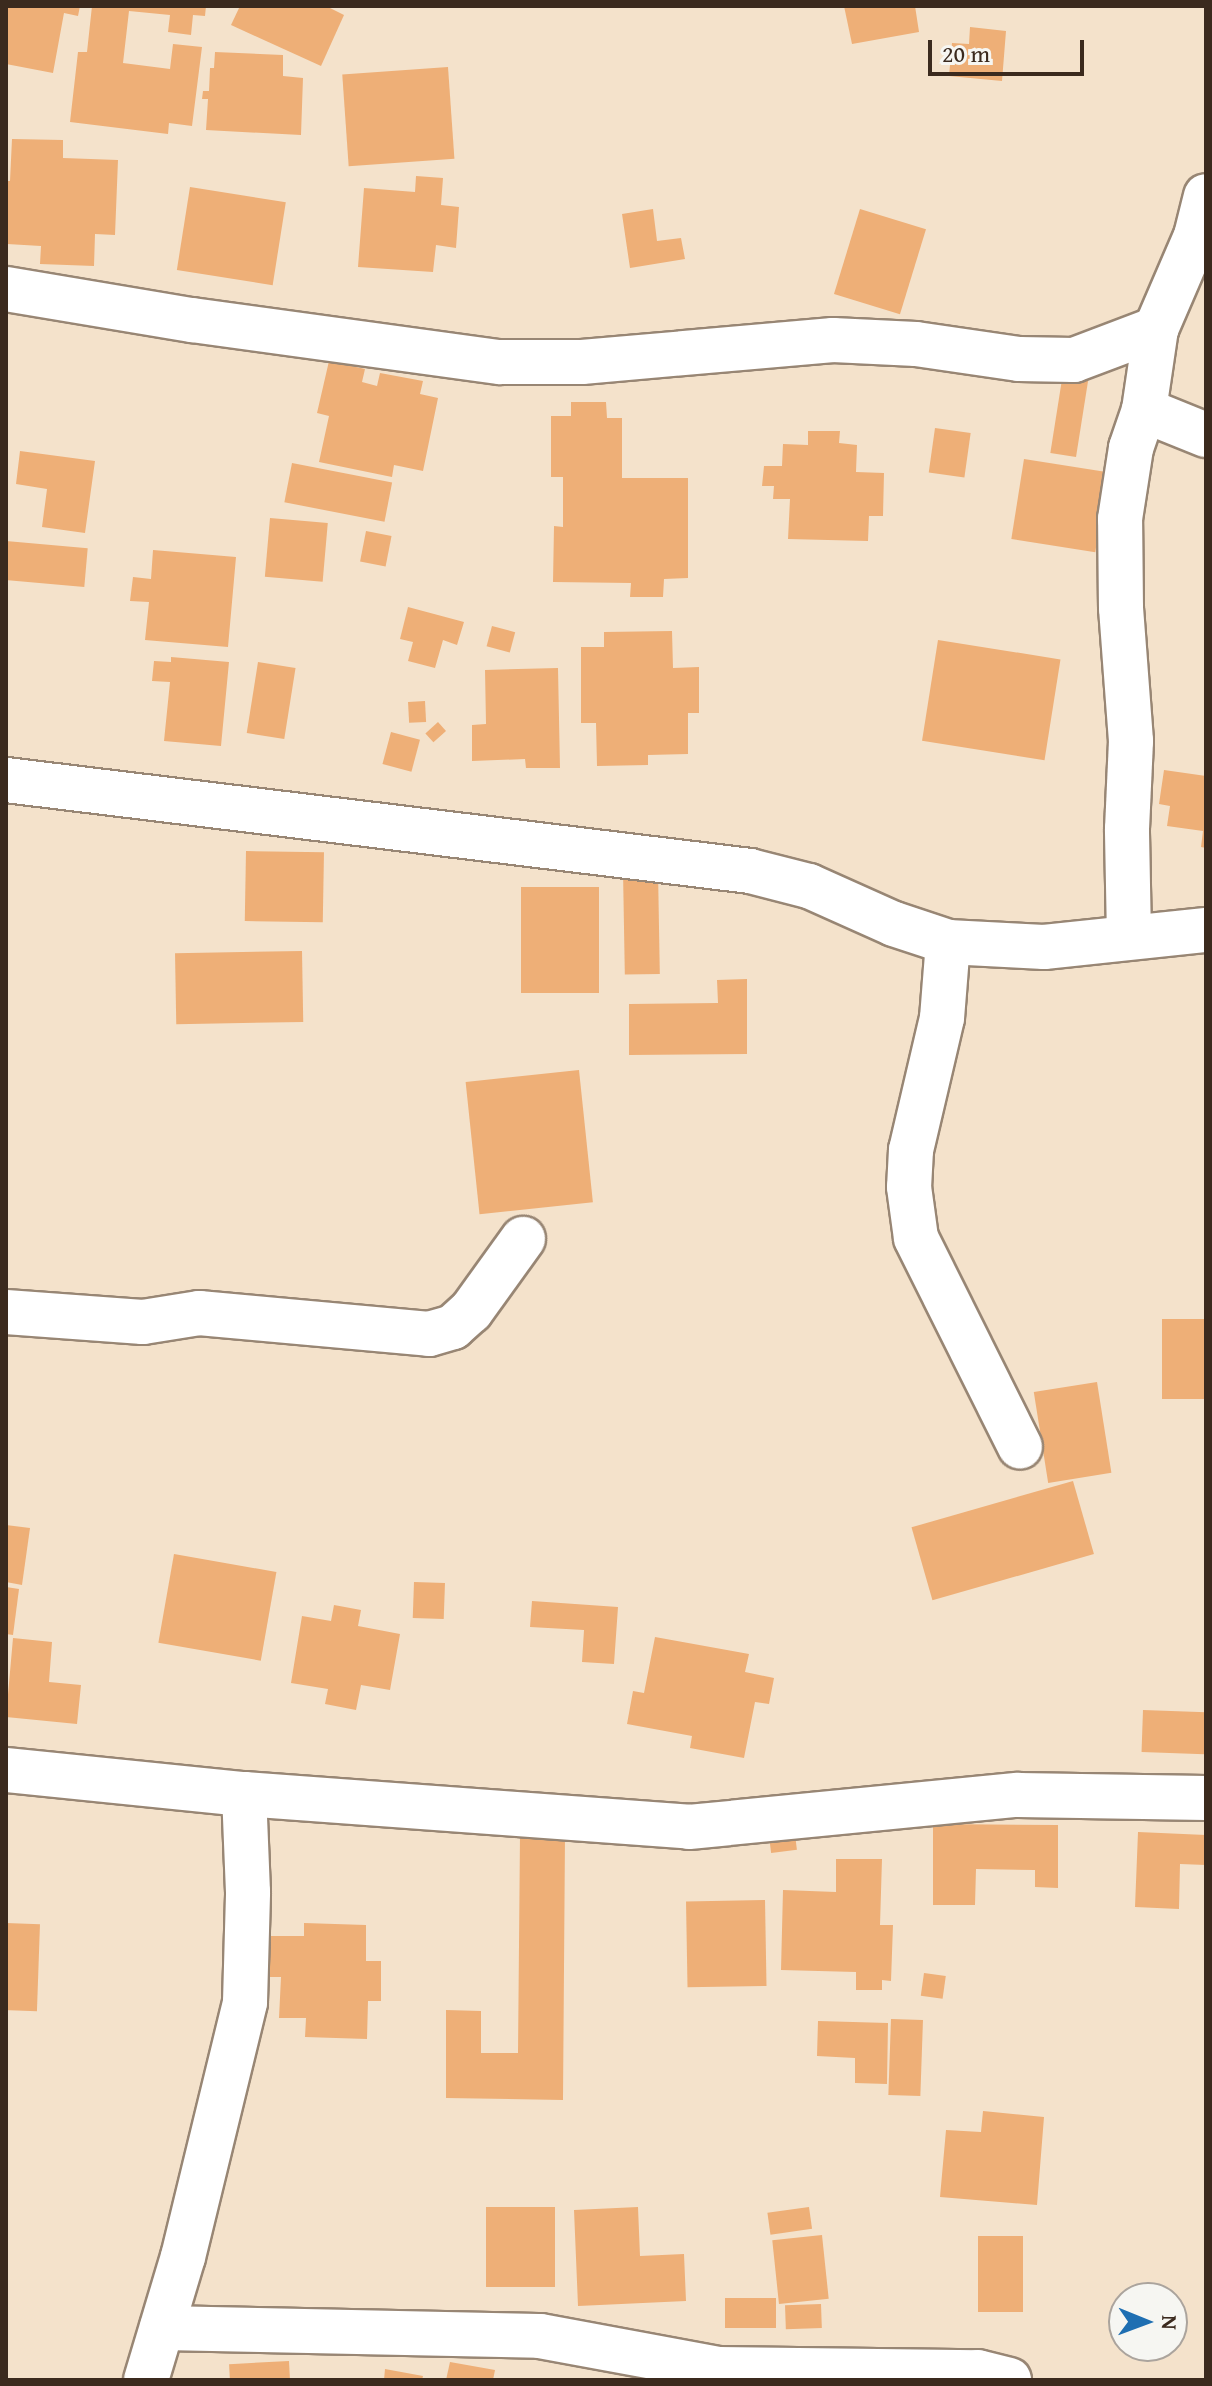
<!DOCTYPE html>
<html>
<head>
<meta charset="utf-8">
<style>
  body { margin:0 }
  #map { position:relative; width:1212px; height:2386px; overflow:hidden; background:#f4e2cb; font-family:"Gentium Book Plus",serif }
  div>[style] { position:absolute }
  .building>* { inset:0; background:#eeaf77; transform-origin:0 0 }
  .roads { filter:drop-shadow(2px 0 #988674) drop-shadow(-2px 0 #988674) drop-shadow(0 2px #988674) drop-shadow(0 -2px #988674) }
  .street>* { height:44px; margin:-22px; padding:0 22px; transform-origin:22px; border-radius:22px; background:#fff }
  span { translate:-50% -50%; white-space:nowrap; text-align:center; line-height:1.15; -webkit-text-stroke:6px #f6f6f2; paint-order:stroke }
  .frame { position:absolute; inset:0; border:8px solid #3b2a1e; pointer-events:none }
  .north { position:absolute; left:1108px; top:2282px; width:80px; height:80px; box-sizing:border-box; background:#f6f6f2; border:2px solid #aba49d; border-radius:50%; rotate:91deg; font-size:22px; font-weight:700; line-height:32px; text-align:center; color:#3b2a1e }
  .north::after { content:''; display:block; margin:auto; width:28px; height:36px; background:#1f6fb2; clip-path:polygon(50% 0,100% 100%,50% 72%,0 100%) }
  .scale { position:absolute; left:928px; top:40px; width:156px; height:36px; box-sizing:border-box; border:4px solid #3b2a1e; border-top:0; padding-left:10px; font-size:24px; line-height:28px; white-space:nowrap; color:#3b2a1e; -webkit-text-stroke:6px #f6f6f2; paint-order:stroke }
</style>
</head>
<body>
<div id="map">
  <div class="building">
    <i style="clip-path:polygon(6px 6px,80px 6px,78px 16px,64px 13px,53px 73px,6px 64px)"></i>
    <i style="clip-path:polygon(92px 6px,206px 6px,205px 16px,193px 15px,191px 35px,168px 32px,170px 15px,129px 11px,123px 63px,170px 69px,173px 44px,202px 47px,192px 126px,169px 123px,168px 134px,70px 122px,78px 52px,87px 52px)"></i>
    <i style="clip-path:polygon(240px 6px,326px 6px,344px 15px,321px 66px,231px 25px)"></i>
    <i style="clip-path:polygon(844px 6px,915px 6px,919px 32px,852px 44px)"></i>
    <i style="clip-path:polygon(970px 27px,1006px 31px,1002px 81px,949px 76px,952px 43px,969px 44px)"></i>
    <i style="clip-path:polygon(215px 52px,283px 55px,283px 76px,303px 78px,301px 135px,206px 130px,208px 99px,202px 99px,203px 91px,209px 91px,210px 68px,214px 68px)"></i>
    <i style="left:448px;top:67px;width:92px;height:106px;rotate:86deg"></i>
    <i style="clip-path:polygon(12px 139px,63px 140px,63px 158px,118px 160px,115px 235px,95px 234px,94px 266px,40px 264px,41px 246px,7px 244px,6px 181px,10px 181px)"></i>
    <i style="clip-path:polygon(416px 176px,443px 178px,441px 205px,459px 207px,456px 248px,436px 245px,433px 272px,358px 267px,364px 188px,415px 192px)"></i>
    <i style="left:190px;top:187px;width:97px;height:84px;rotate:9deg"></i>
    <i style="clip-path:polygon(653px 209px,657px 241px,681px 238px,685px 259px,630px 268px,622px 214px)"></i>
    <i style="left:860px;top:209px;width:69px;height:89px;rotate:17deg"></i>
    <i style="clip-path:polygon(329px 361px,365px 369px,362px 382px,377px 386px,380px 373px,423px 381px,420px 394px,438px 398px,423px 471px,394px 465px,392px 477px,319px 462px,329px 416px,317px 413px)"></i>
    <i style="left:1063px;top:373px;width:26px;height:81px;rotate:9deg"></i>
    <i style="clip-path:polygon(571px 402px,606px 402px,607px 418px,622px 418px,622px 478px,688px 478px,688px 578px,664px 579px,663px 597px,630px 597px,631px 583px,553px 582px,554px 526px,563px 527px,563px 477px,551px 477px,551px 416px,571px 416px)"></i>
    <i style="left:935px;top:428px;width:36px;height:45px;rotate:8deg"></i>
    <i style="clip-path:polygon(808px 431px,840px 431px,839px 443px,857px 445px,856px 472px,884px 473px,883px 516px,869px 516px,868px 541px,788px 539px,790px 499px,773px 499px,774px 486px,762px 486px,764px 466px,782px 466px,783px 444px,808px 445px)"></i>
    <i style="clip-path:polygon(20px 451px,95px 461px,85px 533px,42px 527px,47px 489px,16px 484px)"></i>
    <i style="left:1024px;top:459px;width:85px;height:81px;rotate:9deg"></i>
    <i style="left:292px;top:463px;width:102px;height:40px;rotate:11deg"></i>
    <i style="left:270px;top:518px;width:58px;height:59px;rotate:5deg"></i>
    <i style="left:366px;top:531px;width:26px;height:31px;rotate:11deg"></i>
    <i style="left:6px;top:541px;width:82px;height:39px;rotate:5deg"></i>
    <i style="clip-path:polygon(153px 550px,236px 557px,228px 647px,145px 640px,149px 602px,130px 601px,133px 577px,151px 579px)"></i>
    <i style="clip-path:polygon(408px 607px,464px 622px,457px 645px,443px 640px,435px 668px,408px 661px,413px 642px,400px 639px)"></i>
    <i style="left:492px;top:626px;width:24px;height:21px;rotate:15deg"></i>
    <i style="clip-path:polygon(672px 631px,673px 668px,699px 667px,699px 713px,688px 713px,688px 754px,648px 755px,648px 765px,597px 766px,596px 723px,581px 723px,581px 647px,604px 647px,604px 632px)"></i>
    <i style="left:938px;top:640px;width:124px;height:102px;rotate:9deg"></i>
    <i style="clip-path:polygon(171px 657px,229px 662px,221px 746px,164px 741px,170px 682px,152px 681px,154px 661px,171px 662px)"></i>
    <i style="left:258px;top:662px;width:38px;height:72px;rotate:9deg"></i>
    <i style="clip-path:polygon(558px 668px,560px 768px,526px 768px,525px 759px,472px 761px,472px 725px,486px 724px,485px 670px)"></i>
    <i style="left:425px;top:701px;width:21px;height:17px;rotate:87deg"></i>
    <i style="left:438px;top:722px;width:12px;height:17px;rotate:48deg"></i>
    <i style="left:391px;top:732px;width:30px;height:33px;rotate:15deg"></i>
    <i style="clip-path:polygon(1164px 770px,1206px 776px,1206px 848px,1201px 847px,1203px 831px,1167px 826px,1170px 806px,1159px 804px)"></i>
    <i style="left:246px;top:851px;width:78px;height:70px;rotate:1deg"></i>
    <i style="left:658px;top:870px;width:104px;height:35px;rotate:89deg"></i>
    <i style="left:521px;top:887px;width:78px;height:106px"></i>
    <i style="left:302px;top:951px;width:71px;height:127px;rotate:89deg"></i>
    <i style="clip-path:polygon(747px 979px,747px 1054px,629px 1055px,629px 1004px,718px 1003px,717px 980px)"></i>
    <i style="left:579px;top:1070px;width:133px;height:114px;rotate:84deg"></i>
    <i style="left:1206px;top:1319px;width:80px;height:44px;rotate:90deg"></i>
    <i style="left:1097px;top:1382px;width:92px;height:64px;rotate:81deg"></i>
    <i style="left:1073px;top:1481px;width:76px;height:168px;rotate:74deg"></i>
    <i style="clip-path:polygon(6px 1525px,30px 1528px,22px 1585px,6px 1582px)"></i>
    <i style="left:174px;top:1554px;width:104px;height:90px;rotate:10deg"></i>
    <i style="left:414px;top:1582px;width:31px;height:36px;rotate:2deg"></i>
    <i style="clip-path:polygon(6px 1587px,19px 1589px,13px 1635px,6px 1634px)"></i>
    <i style="clip-path:polygon(532px 1601px,618px 1607px,614px 1664px,582px 1662px,584px 1630px,530px 1627px)"></i>
    <i style="clip-path:polygon(334px 1605px,361px 1610px,358px 1626px,400px 1634px,390px 1690px,361px 1685px,356px 1710px,325px 1704px,328px 1689px,291px 1683px,302px 1616px,331px 1621px)"></i>
    <i style="clip-path:polygon(655px 1637px,749px 1654px,745px 1672px,774px 1678px,769px 1704px,755px 1702px,744px 1758px,690px 1748px,692px 1736px,627px 1724px,633px 1691px,644px 1693px)"></i>
    <i style="clip-path:polygon(13px 1638px,52px 1642px,49px 1682px,81px 1685px,77px 1724px,6px 1717px)"></i>
    <i style="left:1143px;top:1710px;width:63px;height:42px;rotate:2deg"></i>
    <i style="clip-path:polygon(933px 1824px,1058px 1825px,1058px 1888px,1035px 1887px,1035px 1870px,976px 1869px,975px 1905px,933px 1905px)"></i>
    <i style="left:794px;top:1826px;width:24px;height:26px;rotate:83deg"></i>
    <i style="clip-path:polygon(1138px 1832px,1206px 1835px,1206px 1865px,1180px 1864px,1179px 1909px,1135px 1907px)"></i>
    <i style="clip-path:polygon(520px 1835px,565px 1836px,563px 2100px,446px 2098px,446px 2010px,481px 2011px,481px 2053px,518px 2053px)"></i>
    <i style="clip-path:polygon(836px 1859px,882px 1859px,880px 1925px,893px 1925px,891px 1981px,882px 1980px,882px 1990px,856px 1990px,856px 1972px,781px 1970px,783px 1890px,836px 1892px)"></i>
    <i style="left:765px;top:1900px;width:86px;height:79px;rotate:89deg"></i>
    <i style="left:6px;top:1923px;width:34px;height:87px;rotate:2deg"></i>
    <i style="clip-path:polygon(304px 1923px,366px 1925px,366px 1961px,381px 1961px,381px 2001px,368px 2001px,367px 2039px,305px 2037px,306px 2018px,279px 2018px,281px 1977px,261px 1977px,263px 1936px,304px 1936px)"></i>
    <i style="left:924px;top:1973px;width:22px;height:23px;rotate:8deg"></i>
    <i style="left:891px;top:2019px;width:32px;height:76px;rotate:2deg"></i>
    <i style="clip-path:polygon(818px 2021px,888px 2023px,887px 2084px,855px 2083px,855px 2058px,817px 2056px)"></i>
    <i style="clip-path:polygon(983px 2111px,1044px 2117px,1037px 2205px,940px 2197px,946px 2130px,981px 2132px)"></i>
    <i style="left:486px;top:2207px;width:69px;height:80px"></i>
    <i style="clip-path:polygon(638px 2207px,640px 2256px,684px 2254px,686px 2301px,578px 2306px,574px 2210px)"></i>
    <i style="left:809px;top:2207px;width:22px;height:42px;rotate:82deg"></i>
    <i style="left:822px;top:2235px;width:64px;height:50px;rotate:84deg"></i>
    <i style="left:978px;top:2236px;width:45px;height:76px"></i>
    <i style="left:725px;top:2298px;width:51px;height:30px"></i>
    <i style="left:821px;top:2304px;width:24px;height:36px;rotate:88deg"></i>
    <i style="left:289px;top:2361px;width:19px;height:60px;rotate:87deg"></i>
    <i style="clip-path:polygon(450px 2362px,495px 2370px,493px 2380px,446px 2380px)"></i>
    <i style="clip-path:polygon(385px 2369px,423px 2376px,422px 2380px,384px 2380px)"></i>
  </div>
  <div class="roads">
    <div class="street">
      <i style="left:6px;top:289px;width:189px;rotate:9.5deg"></i>
      <i style="left:192px;top:320px;width:311px;rotate:7.8deg"></i>
      <i style="left:500px;top:362px;width:82px"></i>
      <i style="left:582px;top:362px;width:252px;rotate:-5deg"></i>
      <i style="left:833px;top:340px;width:83px;rotate:2.8deg"></i>
      <i style="left:916px;top:344px;width:104px;rotate:8.3deg"></i>
      <i style="left:1019px;top:359px;width:55px;rotate:1deg"></i>
      <i style="left:1074px;top:360px;width:88px;rotate:-20.7deg"></i>
      <i style="left:1144px;top:410px;width:67px;rotate:22deg"></i>
      <i style="left:6px;top:780px;width:750px;rotate:6.97deg"></i>
      <i style="left:750px;top:871px;width:61px;rotate:14.3deg"></i>
      <i style="left:809px;top:886px;width:93px;rotate:24.1deg"></i>
      <i style="left:894px;top:924px;width:57px;rotate:18.4deg"></i>
      <i style="left:948px;top:942px;width:96px;rotate:3deg"></i>
      <i style="left:1044px;top:947px;width:163px;rotate:-6deg"></i>
      <i style="left:1129px;top:937px;width:108px;rotate:-91.1deg"></i>
      <i style="left:1127px;top:829px;width:88px;rotate:-87.4deg"></i>
      <i style="left:1131px;top:741px;width:133px;rotate:-94.3deg"></i>
      <i style="left:1121px;top:608px;width:89px;rotate:-90.6deg"></i>
      <i style="left:1120px;top:519px;width:72px;rotate:-81.2deg"></i>
      <i style="left:1131px;top:448px;width:40px;rotate:-71.1deg"></i>
      <i style="left:1144px;top:410px;width:82px;rotate:-81.6deg"></i>
      <i style="left:1156px;top:329px;width:101px;rotate:-66.7deg"></i>
      <i style="left:1196px;top:236px;width:41px;rotate:-76deg"></i>
      <i style="left:948px;top:942px;width:76px;rotate:94.5deg"></i>
      <i style="left:942px;top:1018px;width:136px;rotate:103.2deg"></i>
      <i style="left:911px;top:1150px;width:37px;rotate:93deg"></i>
      <i style="left:909px;top:1187px;width:51px;rotate:82.2deg"></i>
      <i style="left:916px;top:1238px;width:233px;rotate:63.5deg"></i>
      <i style="left:6px;top:1312px;width:137px;rotate:4.2deg"></i>
      <i style="left:143px;top:1322px;width:57px;rotate:-9.1deg"></i>
      <i style="left:199px;top:1313px;width:231px;rotate:5.2deg"></i>
      <i style="left:429px;top:1334px;width:25px;rotate:-16deg"></i>
      <i style="left:453px;top:1327px;width:24px;rotate:-42deg"></i>
      <i style="left:471px;top:1311px;width:89px;rotate:-54.2deg"></i>
      <i style="left:6px;top:1770px;width:239px;rotate:5.8deg"></i>
      <i style="left:244px;top:1794px;width:446px;rotate:4.2deg"></i>
      <i style="left:689px;top:1827px;width:331px;rotate:-5.6deg"></i>
      <i style="left:1018px;top:1795px;width:188px;rotate:0.9deg"></i>
      <i style="left:162px;top:2328px;width:378px;rotate:1.2deg"></i>
      <i style="left:540px;top:2336px;width:181px;rotate:10.5deg"></i>
      <i style="left:718px;top:2369px;width:260px;rotate:0.7deg"></i>
      <i style="left:978px;top:2372px;width:32px;rotate:14deg"></i>
      <i style="left:146px;top:2380px;width:128px;rotate:-73.3deg"></i>
      <i style="left:183px;top:2257px;width:262px;rotate:-76.3deg"></i>
      <i style="left:245px;top:2002px;width:110px;rotate:-88.4deg"></i>
      <i style="left:248px;top:1892px;width:98px;rotate:-92.3deg"></i>
    </div>
  </div>
  <div class="frame"></div>
  <div class="north">N</div>
  <div class="scale">20 m</div>
</div>
</body>
</html>
